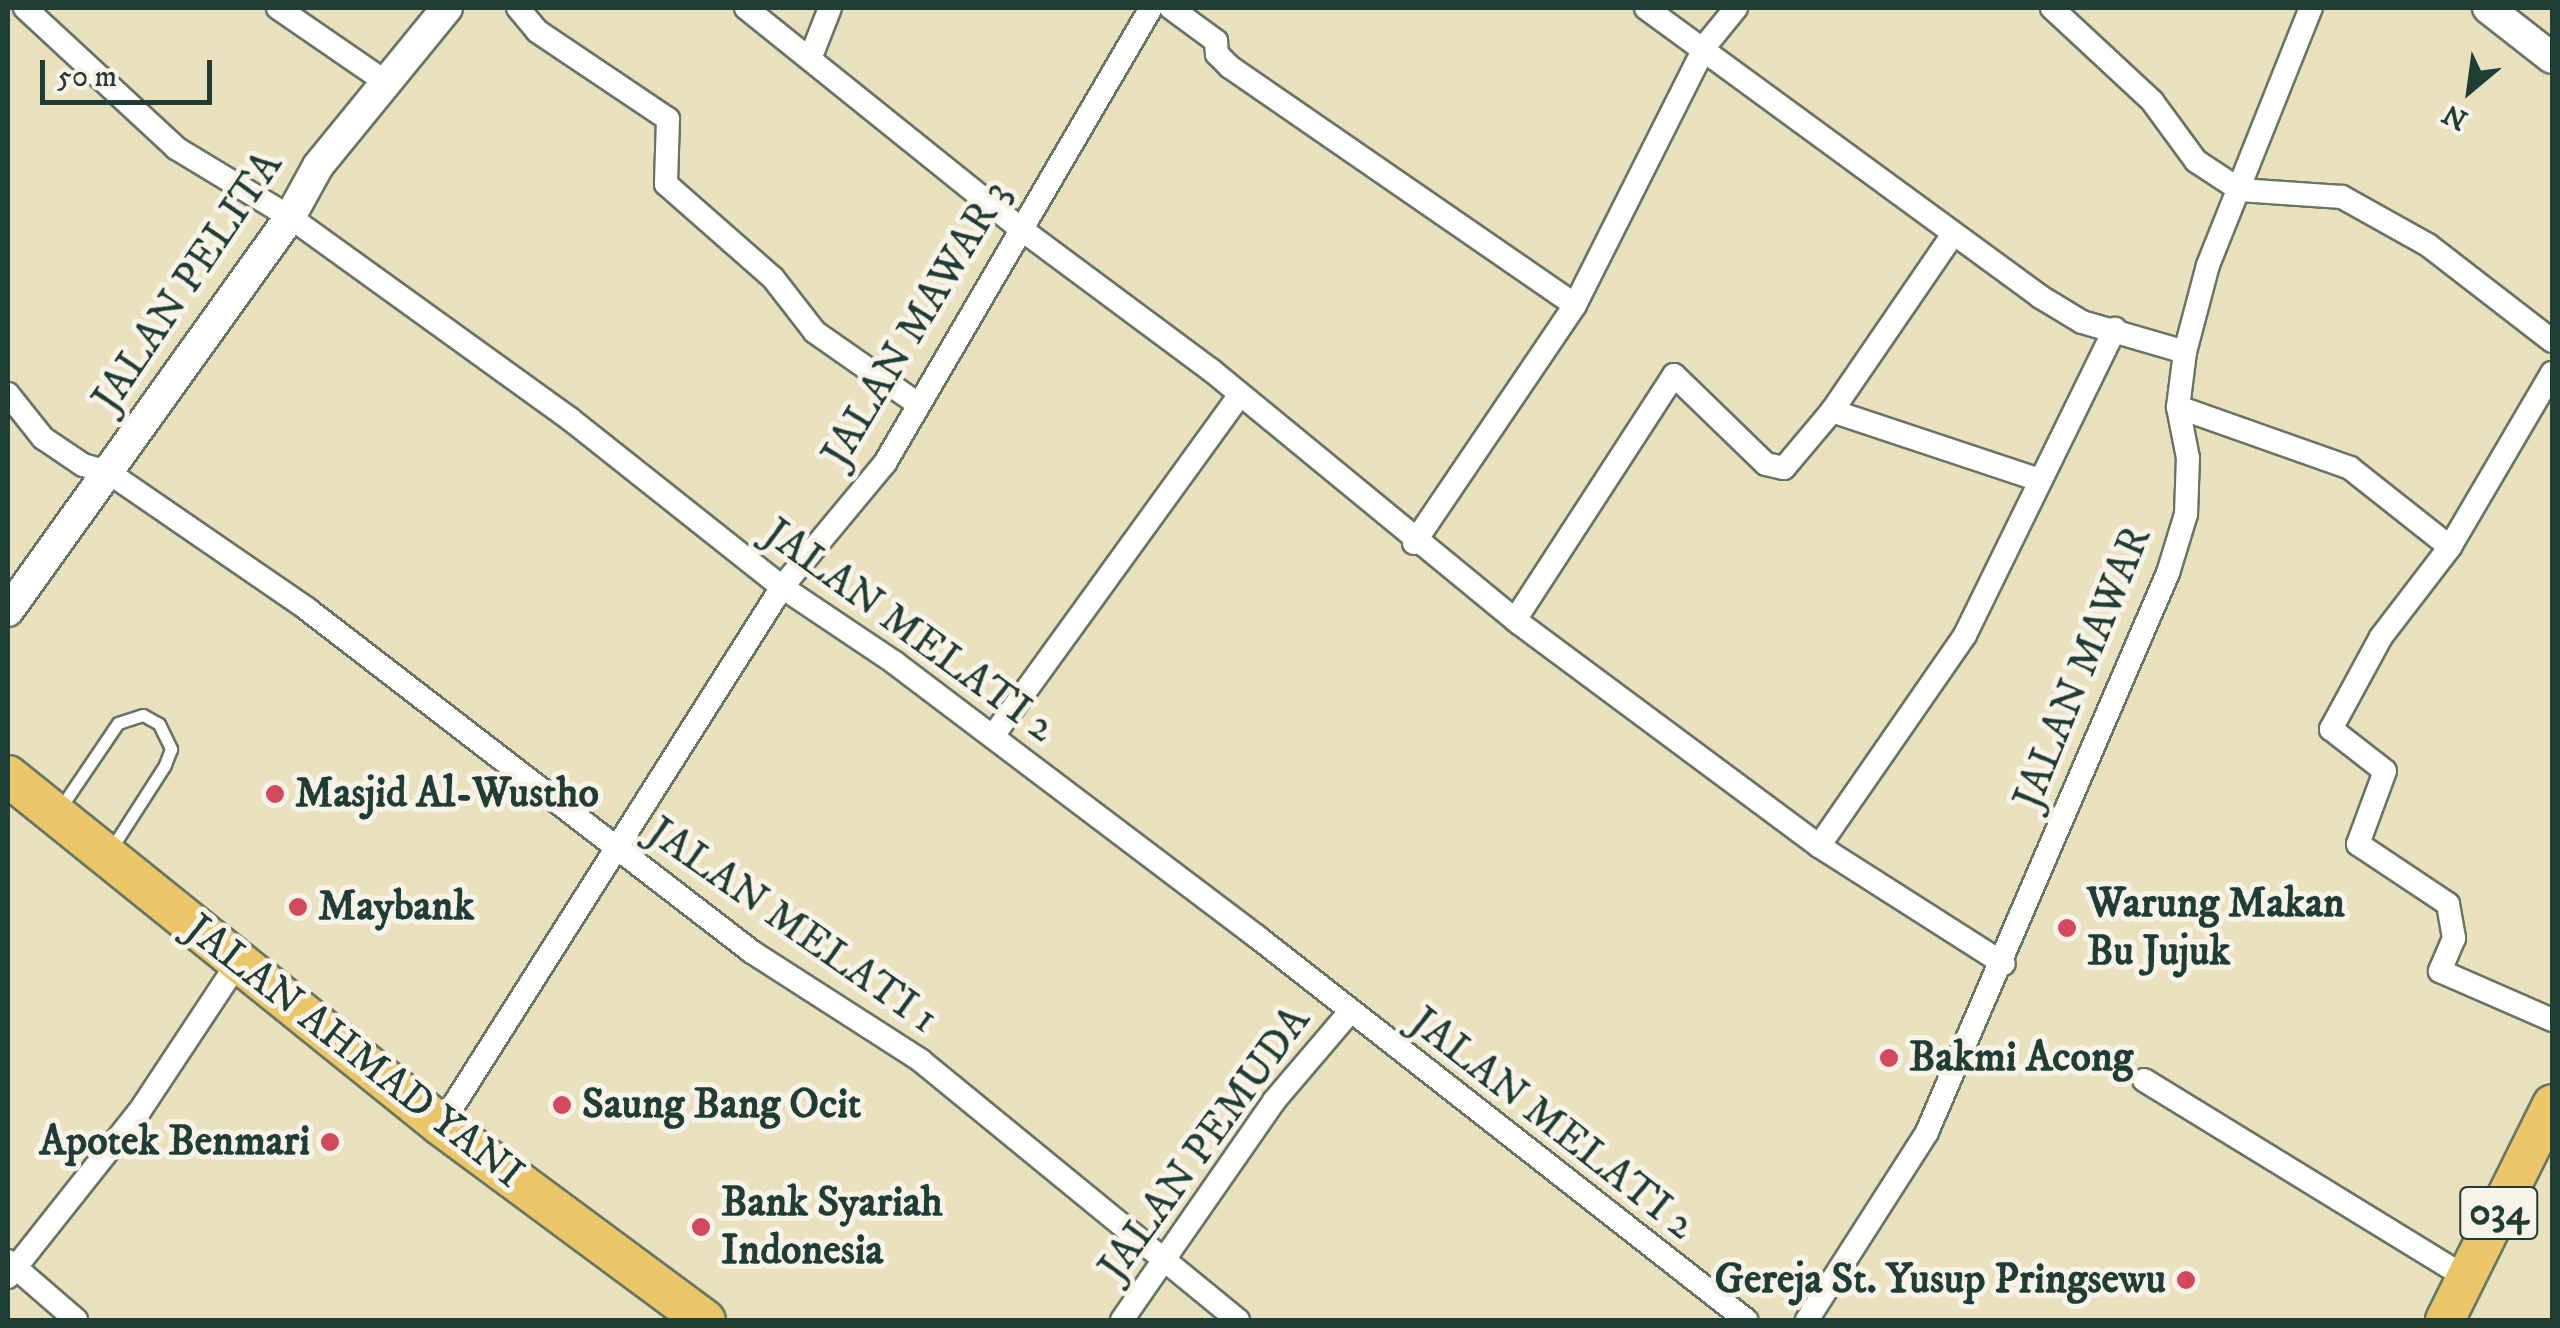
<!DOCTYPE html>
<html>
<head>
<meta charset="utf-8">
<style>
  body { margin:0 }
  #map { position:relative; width:2560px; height:1328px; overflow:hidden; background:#e9e1be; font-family:"IM FELL DW Pica",serif }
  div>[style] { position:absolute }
  .roads { filter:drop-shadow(2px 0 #667664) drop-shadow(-2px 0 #667664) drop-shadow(0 2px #667664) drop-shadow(0 -2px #667664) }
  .service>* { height:11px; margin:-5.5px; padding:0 5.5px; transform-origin:5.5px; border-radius:5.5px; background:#fff }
  .minor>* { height:22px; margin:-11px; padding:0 11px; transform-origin:11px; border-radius:11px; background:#fff }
  .tertiary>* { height:30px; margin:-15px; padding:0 15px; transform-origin:15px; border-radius:15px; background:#fff }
  .primary>* { height:38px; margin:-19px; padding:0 19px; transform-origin:19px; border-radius:19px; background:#ebc669 }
  .trunk>* { height:40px; margin:-20px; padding:0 20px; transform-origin:20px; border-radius:20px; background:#ebc669 }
  .dots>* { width:28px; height:28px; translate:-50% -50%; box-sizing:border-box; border:5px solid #f7f3e8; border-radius:50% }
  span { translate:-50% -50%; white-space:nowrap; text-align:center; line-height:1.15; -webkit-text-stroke:10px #f7f3e8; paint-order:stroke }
  .shield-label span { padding:2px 8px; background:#f7f3e8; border:2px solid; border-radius:8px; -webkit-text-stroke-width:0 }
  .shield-label { font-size:40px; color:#1f3d34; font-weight:700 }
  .street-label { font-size:42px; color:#1f3d34 }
  .poi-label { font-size:42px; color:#1f3d34; font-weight:700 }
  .left { translate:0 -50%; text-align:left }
  .right { translate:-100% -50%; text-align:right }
  .frame { position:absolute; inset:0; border:10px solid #1f3d34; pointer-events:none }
  .north { position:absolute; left:2420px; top:40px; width:100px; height:100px; -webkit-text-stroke:8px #f7f3e8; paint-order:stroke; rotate:209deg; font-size:28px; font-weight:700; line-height:40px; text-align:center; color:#1f3d34 }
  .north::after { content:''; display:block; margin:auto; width:35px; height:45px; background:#1f3d34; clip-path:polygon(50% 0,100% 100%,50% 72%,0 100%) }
  .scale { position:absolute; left:40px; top:60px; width:172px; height:45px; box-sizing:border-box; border:5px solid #1f3d34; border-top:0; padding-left:12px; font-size:30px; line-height:35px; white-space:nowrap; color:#1f3d34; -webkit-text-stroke:8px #f7f3e8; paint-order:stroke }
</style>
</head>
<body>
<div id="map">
  <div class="roads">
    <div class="service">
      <i style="left:59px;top:810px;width:105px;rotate:-55.9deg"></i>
      <i style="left:118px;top:723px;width:26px;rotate:-18deg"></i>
      <i style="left:143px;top:715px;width:18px;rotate:29deg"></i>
      <i style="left:159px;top:724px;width:28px;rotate:64deg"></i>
      <i style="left:171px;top:749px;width:17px;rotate:111deg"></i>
      <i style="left:165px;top:765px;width:100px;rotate:122.7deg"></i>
    </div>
    <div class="minor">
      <i style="left:25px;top:8px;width:206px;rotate:42.8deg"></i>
      <i style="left:176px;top:148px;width:133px;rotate:31.2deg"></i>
      <i style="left:290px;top:217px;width:345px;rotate:35.8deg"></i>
      <i style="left:570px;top:419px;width:270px;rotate:38.4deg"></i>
      <i style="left:782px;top:587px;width:136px;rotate:33.9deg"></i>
      <i style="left:895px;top:663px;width:453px;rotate:37.1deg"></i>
      <i style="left:1256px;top:936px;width:623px;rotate:38.08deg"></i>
      <i style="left:278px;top:8px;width:132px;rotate:34.5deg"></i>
      <i style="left:518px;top:8px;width:30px;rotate:50deg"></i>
      <i style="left:537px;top:31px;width:158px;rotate:33.9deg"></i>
      <i style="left:668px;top:119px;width:65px;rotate:91.8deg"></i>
      <i style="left:666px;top:184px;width:142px;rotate:41.3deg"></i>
      <i style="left:773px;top:278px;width:68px;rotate:52.1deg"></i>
      <i style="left:815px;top:332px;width:122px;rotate:35deg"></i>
      <i style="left:746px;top:8px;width:353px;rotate:38.8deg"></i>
      <i style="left:1021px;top:229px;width:237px;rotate:36.6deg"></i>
      <i style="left:1211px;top:370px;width:399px;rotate:39.4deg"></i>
      <i style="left:1519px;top:623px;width:374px;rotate:36.6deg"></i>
      <i style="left:1819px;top:846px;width:219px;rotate:32.5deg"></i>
      <i style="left:1171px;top:8px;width:56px;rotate:36.3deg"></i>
      <i style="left:1216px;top:41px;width:13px;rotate:86deg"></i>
      <i style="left:1217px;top:54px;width:18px;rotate:45deg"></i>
      <i style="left:1230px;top:67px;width:419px;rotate:34.6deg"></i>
      <i style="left:1646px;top:8px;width:487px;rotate:36.2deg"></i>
      <i style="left:2039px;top:296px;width:50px;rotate:31.2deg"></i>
      <i style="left:2082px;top:322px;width:107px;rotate:16.2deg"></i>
      <i style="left:2052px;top:8px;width:137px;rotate:42.9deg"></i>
      <i style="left:2152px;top:101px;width:74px;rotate:53.7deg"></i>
      <i style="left:2196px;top:161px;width:53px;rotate:33.4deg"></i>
      <i style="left:2240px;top:190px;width:102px;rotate:3.9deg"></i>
      <i style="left:2342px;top:197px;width:98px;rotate:29.2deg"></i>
      <i style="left:2428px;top:245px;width:157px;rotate:37.7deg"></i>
      <i style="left:810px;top:59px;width:55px;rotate:-68.6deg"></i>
      <i style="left:2552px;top:373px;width:202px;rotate:120.4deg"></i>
      <i style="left:2450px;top:547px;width:113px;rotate:127.5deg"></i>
      <i style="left:2381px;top:637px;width:105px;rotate:118.5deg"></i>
      <i style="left:2331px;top:729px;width:68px;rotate:37.9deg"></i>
      <i style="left:2385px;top:771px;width:78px;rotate:110.3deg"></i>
      <i style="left:2358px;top:844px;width:108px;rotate:33.7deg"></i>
      <i style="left:2448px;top:904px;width:35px;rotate:80deg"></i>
      <i style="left:2454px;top:938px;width:36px;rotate:113deg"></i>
      <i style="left:2440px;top:971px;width:122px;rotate:23.6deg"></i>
      <i style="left:8px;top:394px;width:56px;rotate:51.5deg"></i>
      <i style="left:43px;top:438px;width:48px;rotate:34deg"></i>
      <i style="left:83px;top:465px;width:26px;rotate:16deg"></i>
      <i style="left:108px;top:472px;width:242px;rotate:34.5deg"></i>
      <i style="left:307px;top:609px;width:562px;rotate:37.62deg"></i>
      <i style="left:752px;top:952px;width:200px;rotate:32.7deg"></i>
      <i style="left:920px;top:1060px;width:411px;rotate:39.3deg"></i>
      <i style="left:2178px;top:407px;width:182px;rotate:19.5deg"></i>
      <i style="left:2350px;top:468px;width:127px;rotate:38.3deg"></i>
      <i style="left:1832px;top:411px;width:218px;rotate:18.4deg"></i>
      <i style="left:1414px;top:543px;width:287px;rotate:-55.9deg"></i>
      <i style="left:1575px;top:305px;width:290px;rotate:-63.3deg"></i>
      <i style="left:1705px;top:46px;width:49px;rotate:-50.8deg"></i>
      <i style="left:1515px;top:620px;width:292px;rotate:-57deg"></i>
      <i style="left:1674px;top:375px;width:128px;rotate:44.1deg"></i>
      <i style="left:1766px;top:464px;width:18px;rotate:13deg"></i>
      <i style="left:1784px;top:468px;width:75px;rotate:-49.9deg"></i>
      <i style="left:1832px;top:411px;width:212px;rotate:-55.6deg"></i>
      <i style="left:993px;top:736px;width:421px;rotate:-54.1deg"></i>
      <i style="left:1819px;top:846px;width:257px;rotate:-55.3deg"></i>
      <i style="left:1965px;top:635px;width:341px;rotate:-63.9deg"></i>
      <i style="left:2144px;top:1080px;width:379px;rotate:31.5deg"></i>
      <i style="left:441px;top:1125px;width:637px;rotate:-57.63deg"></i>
      <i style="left:782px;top:587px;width:161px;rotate:-50.3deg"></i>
      <i style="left:885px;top:463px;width:527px;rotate:-59.69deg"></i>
      <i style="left:8px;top:1261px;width:90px;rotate:40.9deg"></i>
      <i style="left:8px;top:1277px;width:211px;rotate:-51.6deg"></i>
      <i style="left:139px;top:1112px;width:178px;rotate:-56.5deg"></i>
      <i style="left:1122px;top:1320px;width:267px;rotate:-55.2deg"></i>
      <i style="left:1274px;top:1101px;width:116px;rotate:-49.6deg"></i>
      <i style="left:1807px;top:1320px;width:223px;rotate:-57.4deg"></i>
      <i style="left:1927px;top:1132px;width:609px;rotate:-66.68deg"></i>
      <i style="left:2168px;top:573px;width:62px;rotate:-73deg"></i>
      <i style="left:2186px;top:514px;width:56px;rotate:-88deg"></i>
      <i style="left:2188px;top:458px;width:52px;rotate:-101.1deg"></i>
      <i style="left:2178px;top:407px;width:55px;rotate:-82.7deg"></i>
      <i style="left:2185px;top:352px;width:90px;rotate:-75.2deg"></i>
      <i style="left:2208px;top:265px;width:277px;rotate:-68.2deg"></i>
    </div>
    <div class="tertiary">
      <i style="left:2488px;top:8px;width:81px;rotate:38deg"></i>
      <i style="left:8px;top:611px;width:485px;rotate:-54.4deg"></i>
      <i style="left:290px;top:217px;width:58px;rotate:-61.2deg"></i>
      <i style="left:318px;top:166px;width:204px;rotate:-50.8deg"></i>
    </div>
    <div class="primary">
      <i style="left:2445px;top:1320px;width:241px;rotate:-63.6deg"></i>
    </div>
    <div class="trunk">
      <i style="left:8px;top:776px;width:556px;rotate:38.87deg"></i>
      <i style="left:441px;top:1125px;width:328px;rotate:36.5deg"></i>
    </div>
  </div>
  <div class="dots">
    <i style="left:275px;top:794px;background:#d1495b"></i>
    <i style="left:298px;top:907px;background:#d1495b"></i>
    <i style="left:2067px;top:928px;background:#d1495b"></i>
    <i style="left:1889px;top:1058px;background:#d1495b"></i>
    <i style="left:562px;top:1105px;background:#d1495b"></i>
    <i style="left:330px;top:1142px;background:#d1495b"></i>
    <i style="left:701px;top:1227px;background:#d1495b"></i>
    <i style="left:2186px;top:1280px;background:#d1495b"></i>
  </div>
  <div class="shield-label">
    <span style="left:2499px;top:1213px">034</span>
  </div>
  <div class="street-label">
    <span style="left:188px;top:282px;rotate:-56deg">JALAN PELITA</span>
    <span style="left:917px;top:324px;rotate:-59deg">JALAN MAWAR 3</span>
    <span style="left:909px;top:631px;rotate:36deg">JALAN MELATI 2</span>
    <span style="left:2083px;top:668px;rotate:-68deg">JALAN MAWAR</span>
    <span style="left:792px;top:926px;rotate:35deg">JALAN MELATI 1</span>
    <span style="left:354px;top:1052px;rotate:38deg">JALAN AHMAD YANI</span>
    <span style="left:1552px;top:1124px;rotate:38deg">JALAN MELATI 2</span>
    <span style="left:1205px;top:1144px;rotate:-54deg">JALAN PEMUDA</span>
  </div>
  <div class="poi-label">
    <span class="left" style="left:295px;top:794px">Masjid Al-Wustho</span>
    <span class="left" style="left:2087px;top:928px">Warung Makan<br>Bu Jujuk</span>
    <span class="left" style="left:318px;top:907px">Maybank</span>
    <span class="left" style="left:1909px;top:1058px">Bakmi Acong</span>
    <span class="left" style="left:582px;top:1105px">Saung Bang Ocit</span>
    <span class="right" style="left:310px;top:1142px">Apotek Benmari</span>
    <span class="left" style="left:721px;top:1227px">Bank Syariah<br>Indonesia</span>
    <span class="right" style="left:2166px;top:1280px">Gereja St. Yusup Pringsewu</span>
  </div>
  <div class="frame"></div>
  <div class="north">N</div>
  <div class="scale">50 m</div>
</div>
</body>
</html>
